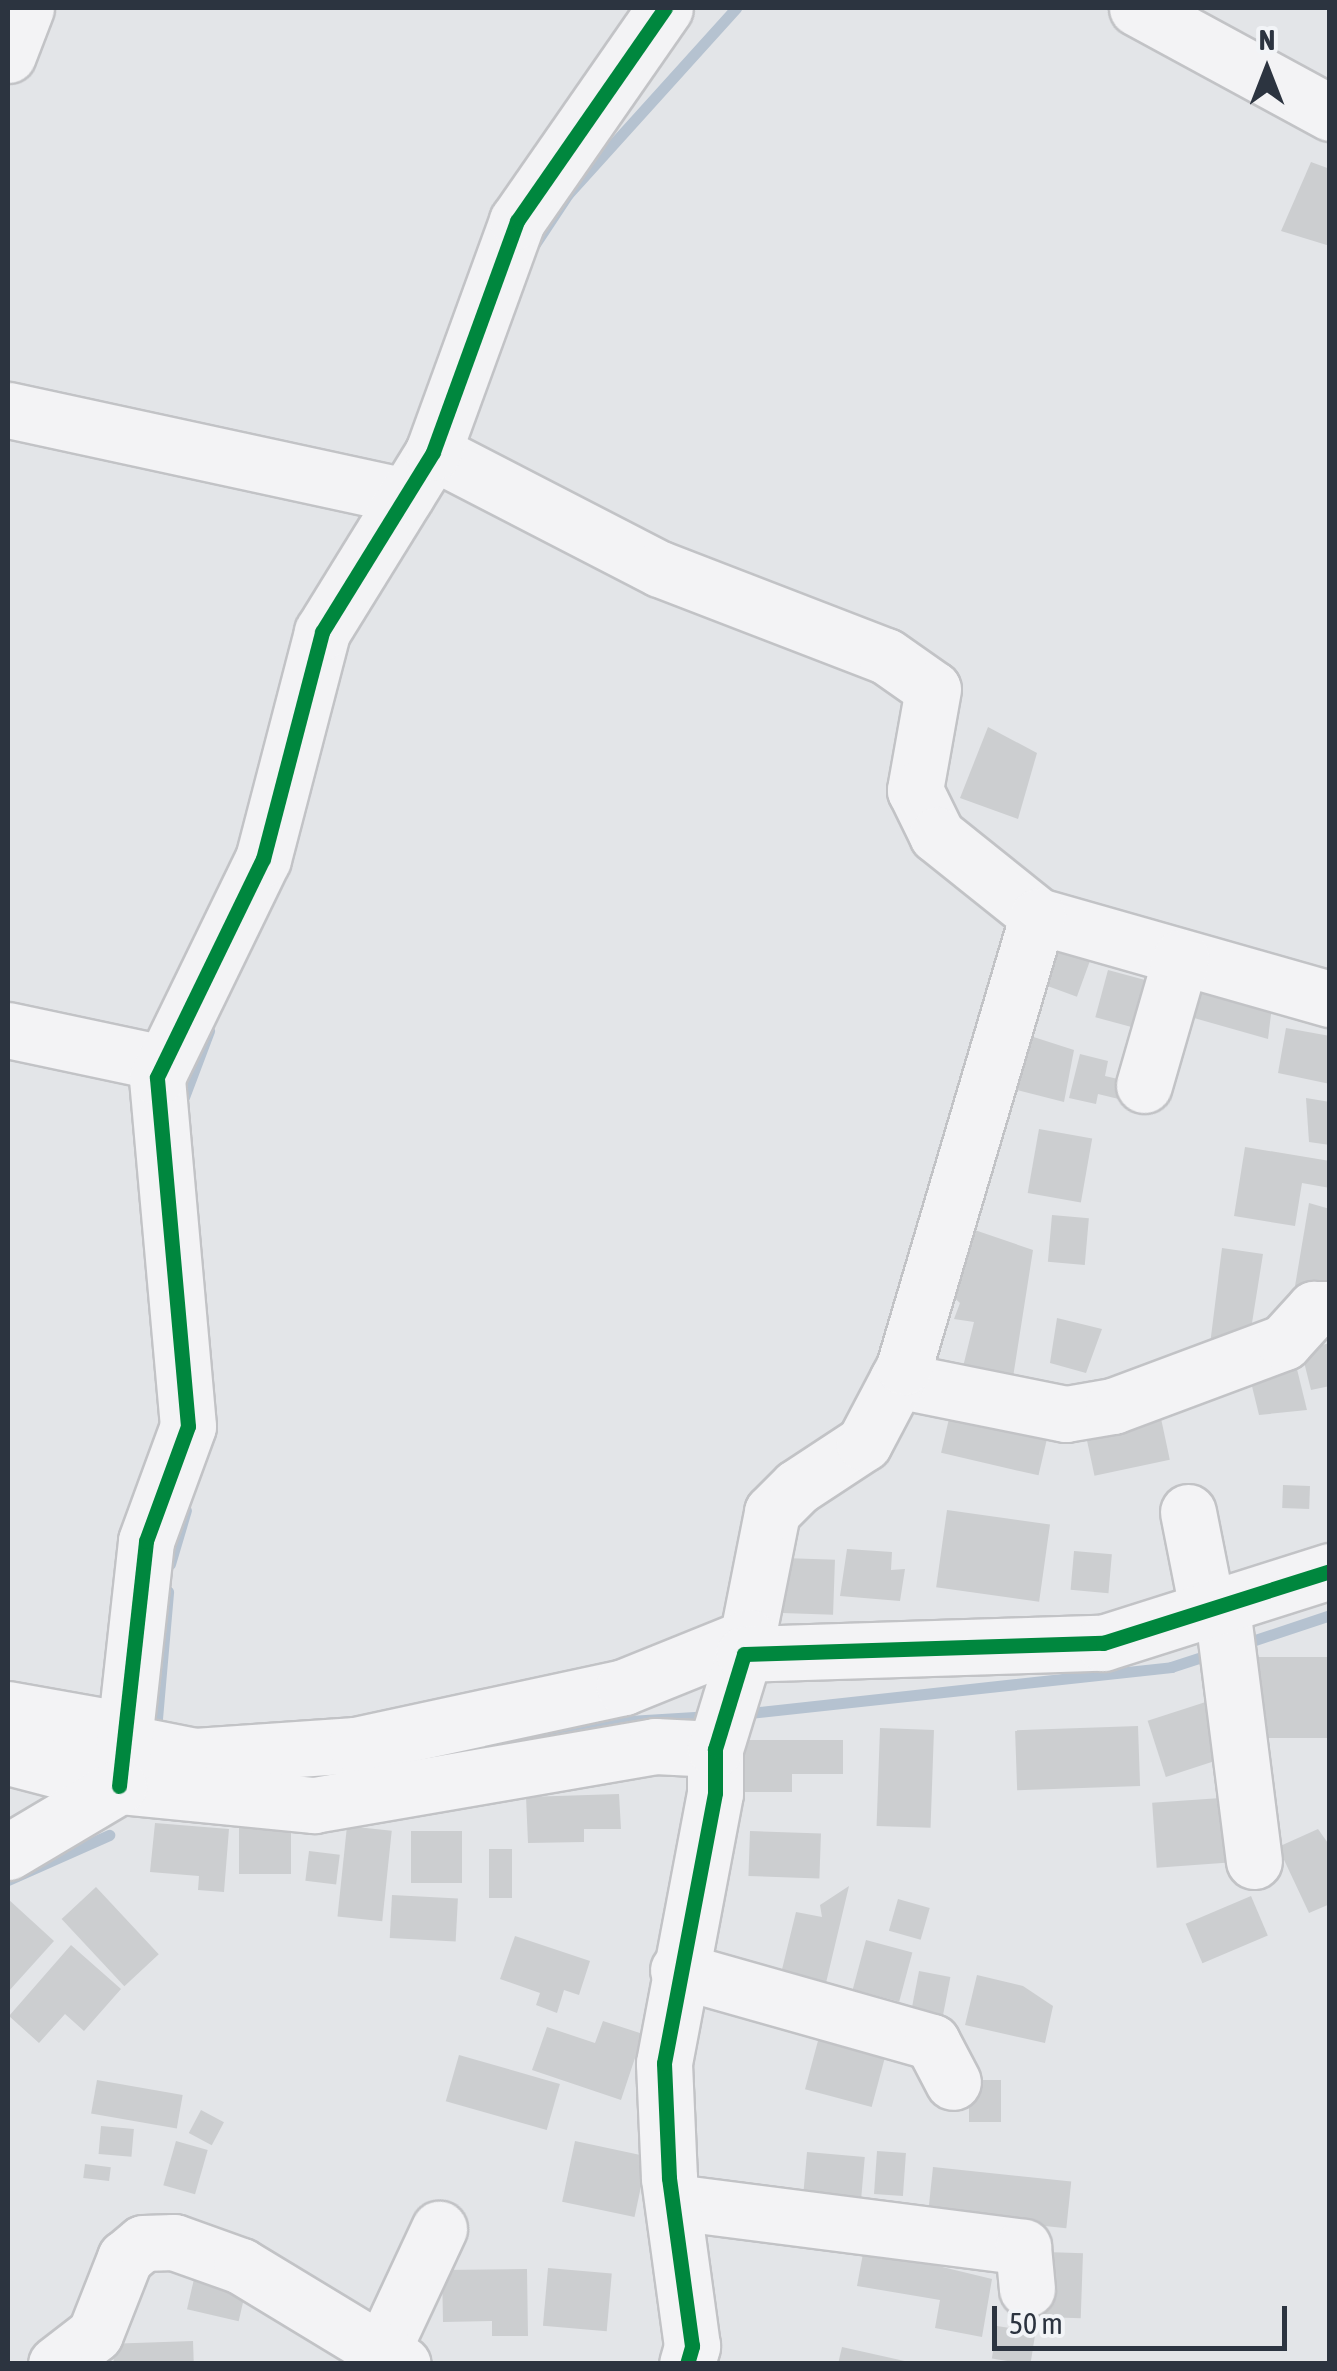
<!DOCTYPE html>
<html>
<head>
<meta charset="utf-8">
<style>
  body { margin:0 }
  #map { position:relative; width:1337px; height:2371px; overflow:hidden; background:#e3e5e8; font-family:"Asap Condensed",sans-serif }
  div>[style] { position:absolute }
  .stream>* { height:11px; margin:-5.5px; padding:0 5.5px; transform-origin:5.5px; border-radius:5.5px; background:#b5c2d0 }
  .building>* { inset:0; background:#ccced0; transform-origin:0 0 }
  .roads { filter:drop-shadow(2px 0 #c2c3c6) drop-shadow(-2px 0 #c2c3c6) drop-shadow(0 2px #c2c3c6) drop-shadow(0 -2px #c2c3c6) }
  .minor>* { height:55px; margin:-27.5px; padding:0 27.5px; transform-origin:27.5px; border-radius:27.5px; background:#f3f3f5 }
  .cycleway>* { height:15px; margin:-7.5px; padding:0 7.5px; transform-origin:7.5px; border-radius:7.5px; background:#00873e }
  span { translate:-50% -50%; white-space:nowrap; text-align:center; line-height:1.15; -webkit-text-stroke:8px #f2f4f7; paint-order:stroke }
  .frame { position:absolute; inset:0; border:10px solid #2c3440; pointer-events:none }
  .north { position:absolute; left:1217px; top:20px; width:100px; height:100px; -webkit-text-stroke:8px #f2f4f7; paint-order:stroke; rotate:0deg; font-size:28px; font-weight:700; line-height:40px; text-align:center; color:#2c3440 }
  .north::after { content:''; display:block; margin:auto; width:35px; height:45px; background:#2c3440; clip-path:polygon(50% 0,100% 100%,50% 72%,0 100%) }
  .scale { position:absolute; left:992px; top:2306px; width:295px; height:45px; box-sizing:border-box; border:5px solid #2c3440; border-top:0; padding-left:12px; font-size:30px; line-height:35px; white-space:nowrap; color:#2c3440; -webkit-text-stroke:8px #f2f4f7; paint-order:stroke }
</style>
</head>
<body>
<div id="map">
  <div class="stream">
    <i style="left:535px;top:244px;width:60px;rotate:-56.6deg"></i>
    <i style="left:568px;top:194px;width:251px;rotate:-47.9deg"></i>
    <i style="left:184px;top:1097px;width:71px;rotate:-69.3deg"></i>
    <i style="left:170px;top:1564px;width:56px;rotate:-73.5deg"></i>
    <i style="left:1243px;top:1644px;width:92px;rotate:-18.4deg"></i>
    <i style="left:740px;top:1714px;width:434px;rotate:-6.2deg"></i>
    <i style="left:1171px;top:1667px;width:42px;rotate:-18deg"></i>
    <i style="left:156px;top:1730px;width:139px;rotate:-85deg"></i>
    <i style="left:463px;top:1752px;width:153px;rotate:-11.3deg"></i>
    <i style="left:613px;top:1722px;width:98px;rotate:-3.5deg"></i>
    <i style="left:295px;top:1778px;width:41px;rotate:-7deg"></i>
    <i style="left:8px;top:1880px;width:111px;rotate:-24deg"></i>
  </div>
  <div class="building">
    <i style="clip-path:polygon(1311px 162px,1330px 169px,1330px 246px,1281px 231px)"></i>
    <i style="clip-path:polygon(988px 727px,1037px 753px,1018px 819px,960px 798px)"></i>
    <i style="left:1050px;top:939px;width:45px;height:45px;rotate:20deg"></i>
    <i style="left:1108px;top:970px;width:48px;height:49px;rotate:15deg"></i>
    <i style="clip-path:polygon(1201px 974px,1273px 998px,1268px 1039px,1187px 1016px)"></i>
    <i style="clip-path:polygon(1286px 1028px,1330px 1036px,1330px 1084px,1278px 1073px)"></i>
    <i style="clip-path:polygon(1018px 1032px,1074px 1050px,1064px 1102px,1001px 1086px)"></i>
    <i style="clip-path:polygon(1080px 1054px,1108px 1061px,1105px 1076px,1131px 1082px,1127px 1101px,1098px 1094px,1096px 1104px,1069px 1098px)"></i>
    <i style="clip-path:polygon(1306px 1098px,1330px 1102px,1330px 1145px,1309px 1142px)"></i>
    <i style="left:1039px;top:1129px;width:54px;height:65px;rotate:10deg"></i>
    <i style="clip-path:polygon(1245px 1147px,1330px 1161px,1330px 1188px,1302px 1183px,1295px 1226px,1234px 1216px)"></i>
    <i style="clip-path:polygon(1309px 1203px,1330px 1209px,1330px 1298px,1292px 1304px)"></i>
    <i style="left:1052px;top:1215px;width:37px;height:47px;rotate:5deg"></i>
    <i style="clip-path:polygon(960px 1225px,1033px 1250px,1011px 1390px,961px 1375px,974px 1322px,954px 1319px,960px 1303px,941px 1286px)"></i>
    <i style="clip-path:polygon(1222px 1248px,1263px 1254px,1248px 1348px,1208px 1361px)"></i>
    <i style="clip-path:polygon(1057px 1318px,1102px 1329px,1086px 1373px,1050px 1363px)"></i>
    <i style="clip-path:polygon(1330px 1343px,1330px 1386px,1311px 1390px,1301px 1350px)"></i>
    <i style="clip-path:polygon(1295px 1361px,1307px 1410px,1259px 1415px,1249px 1374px)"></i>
    <i style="left:1159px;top:1409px;width:52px;height:77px;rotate:78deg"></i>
    <i style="left:951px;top:1410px;width:100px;height:44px;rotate:13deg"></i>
    <i style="left:1283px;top:1485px;width:27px;height:23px;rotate:2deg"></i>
    <i style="left:947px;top:1510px;width:104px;height:78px;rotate:8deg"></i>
    <i style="clip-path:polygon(847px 1549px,892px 1552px,891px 1570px,905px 1569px,900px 1601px,840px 1596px)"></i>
    <i style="left:1074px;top:1551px;width:38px;height:39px;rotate:5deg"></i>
    <i style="left:784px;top:1558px;width:51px;height:55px;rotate:2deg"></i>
    <i style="left:1330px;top:1657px;width:81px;height:82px;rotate:90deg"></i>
    <i style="left:1218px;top:1698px;width:59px;height:74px;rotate:72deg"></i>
    <i style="left:1138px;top:1726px;width:60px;height:123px;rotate:88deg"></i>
    <i style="left:880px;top:1728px;width:54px;height:98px;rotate:2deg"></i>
    <i style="clip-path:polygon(745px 1740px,843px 1740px,843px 1774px,792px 1774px,792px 1792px,745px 1792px)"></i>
    <i style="clip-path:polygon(619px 1794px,621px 1829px,584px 1829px,584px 1842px,528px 1843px,526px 1797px)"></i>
    <i style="left:1221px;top:1798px;width:65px;height:69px;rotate:86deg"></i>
    <i style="clip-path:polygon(155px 1823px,229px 1829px,224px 1892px,198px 1890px,199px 1876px,150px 1872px)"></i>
    <i style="left:239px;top:1824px;width:52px;height:50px"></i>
    <i style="left:347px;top:1826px;width:45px;height:91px;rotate:6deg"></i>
    <i style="clip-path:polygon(1318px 1829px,1330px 1846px,1330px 1904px,1309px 1913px,1278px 1847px)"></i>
    <i style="left:411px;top:1831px;width:51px;height:52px"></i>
    <i style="left:750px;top:1831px;width:71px;height:45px;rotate:2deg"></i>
    <i style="left:489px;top:1849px;width:23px;height:49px"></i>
    <i style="left:309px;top:1851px;width:31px;height:30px;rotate:7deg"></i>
    <i style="clip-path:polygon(849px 1886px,821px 2004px,776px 1994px,796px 1912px,822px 1917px,820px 1905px)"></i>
    <i style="left:96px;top:1887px;width:92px;height:47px;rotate:47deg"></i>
    <i style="left:392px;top:1895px;width:66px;height:43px;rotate:3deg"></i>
    <i style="left:1251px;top:1896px;width:43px;height:71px;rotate:67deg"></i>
    <i style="clip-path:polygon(8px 1899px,54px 1941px,8px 1992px)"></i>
    <i style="left:898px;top:1899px;width:33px;height:33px;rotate:16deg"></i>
    <i style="clip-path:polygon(515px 1936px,590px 1961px,579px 1995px,564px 1990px,557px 2013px,536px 2005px,540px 1993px,500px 1979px)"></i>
    <i style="left:866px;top:1940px;width:48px;height:51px;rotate:15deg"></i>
    <i style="clip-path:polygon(71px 1945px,121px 1989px,84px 2031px,65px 2014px,39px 2043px,9px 2016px)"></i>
    <i style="left:919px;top:1971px;width:32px;height:47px;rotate:11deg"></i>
    <i style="clip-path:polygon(977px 1975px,1023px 1986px,1053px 2006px,1045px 2043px,965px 2025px)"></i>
    <i style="clip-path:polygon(603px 2021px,643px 2034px,621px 2100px,532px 2070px,547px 2027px,595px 2043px)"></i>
    <i style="left:819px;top:2037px;width:69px;height:54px;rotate:15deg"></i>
    <i style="left:459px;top:2055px;width:105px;height:48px;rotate:16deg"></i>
    <i style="left:97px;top:2080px;width:87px;height:34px;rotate:10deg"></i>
    <i style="left:969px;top:2080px;width:32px;height:42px"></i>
    <i style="left:201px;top:2110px;width:26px;height:26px;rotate:28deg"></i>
    <i style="left:101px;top:2126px;width:33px;height:28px;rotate:5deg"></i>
    <i style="left:176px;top:2141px;width:33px;height:46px;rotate:16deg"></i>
    <i style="left:575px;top:2141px;width:74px;height:62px;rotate:12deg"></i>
    <i style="left:877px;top:2151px;width:29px;height:43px;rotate:4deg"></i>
    <i style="left:807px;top:2152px;width:58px;height:43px;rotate:5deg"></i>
    <i style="left:85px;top:2164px;width:26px;height:14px;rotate:7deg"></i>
    <i style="left:933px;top:2167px;width:139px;height:47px;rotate:6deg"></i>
    <i style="clip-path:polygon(864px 2248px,992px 2279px,982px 2337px,935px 2328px,940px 2300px,857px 2286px)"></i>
    <i style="left:1046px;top:2252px;width:37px;height:65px;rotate:2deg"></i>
    <i style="left:548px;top:2268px;width:64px;height:58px;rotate:5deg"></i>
    <i style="clip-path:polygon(527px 2269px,528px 2336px,492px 2336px,492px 2321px,443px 2322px,442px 2270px)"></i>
    <i style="left:194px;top:2279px;width:53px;height:31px;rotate:13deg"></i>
    <i style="left:997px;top:2326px;width:39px;height:33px;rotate:9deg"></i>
    <i style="left:193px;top:2341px;width:23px;height:80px;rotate:88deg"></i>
    <i style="clip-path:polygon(842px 2347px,909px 2362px,909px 2364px,838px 2364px)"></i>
  </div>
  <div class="roads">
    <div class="minor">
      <i style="left:1137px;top:8px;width:220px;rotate:28.5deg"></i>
      <i style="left:8px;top:55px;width:50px;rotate:-69deg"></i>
      <i style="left:8px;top:410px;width:407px;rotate:12.2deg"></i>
      <i style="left:433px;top:452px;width:255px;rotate:27.3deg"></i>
      <i style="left:660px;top:569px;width:242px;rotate:21.1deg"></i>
      <i style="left:886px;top:656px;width:57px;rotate:35.1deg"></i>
      <i style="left:933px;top:689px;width:103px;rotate:100.1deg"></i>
      <i style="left:915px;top:790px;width:50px;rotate:63.9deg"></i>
      <i style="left:937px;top:835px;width:129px;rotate:38.7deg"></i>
      <i style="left:1038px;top:916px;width:304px;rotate:15.9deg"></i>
      <i style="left:8px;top:1030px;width:158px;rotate:12deg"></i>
      <i style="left:1144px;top:1085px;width:133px;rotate:-73.9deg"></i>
      <i style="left:897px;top:1380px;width:172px;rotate:11.4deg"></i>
      <i style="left:1066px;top:1414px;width:48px;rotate:-9.7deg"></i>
      <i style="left:1113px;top:1406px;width:183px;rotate:-20.5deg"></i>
      <i style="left:1284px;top:1342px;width:45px;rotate:-47.7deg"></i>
      <i style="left:1314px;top:1309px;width:16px"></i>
      <i style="left:1188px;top:1512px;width:103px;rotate:78.8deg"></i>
      <i style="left:1222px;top:1608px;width:255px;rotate:82.8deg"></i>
      <i style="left:744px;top:1654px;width:145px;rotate:-78.8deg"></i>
      <i style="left:772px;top:1512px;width:35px;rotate:-45deg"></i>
      <i style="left:797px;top:1487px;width:80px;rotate:-33.3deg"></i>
      <i style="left:864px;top:1443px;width:86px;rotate:-62.2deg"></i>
      <i style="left:904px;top:1367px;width:470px;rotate:-73.5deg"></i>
      <i style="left:8px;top:1709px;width:120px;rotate:10.1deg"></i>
      <i style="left:124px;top:1742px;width:72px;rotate:11.2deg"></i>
      <i style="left:195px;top:1756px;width:161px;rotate:-3.9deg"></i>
      <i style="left:356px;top:1745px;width:274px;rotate:-12.2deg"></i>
      <i style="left:624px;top:1687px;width:134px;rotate:-22deg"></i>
      <i style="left:8px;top:1757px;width:115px;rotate:14.6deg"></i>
      <i style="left:119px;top:1786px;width:196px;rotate:5.6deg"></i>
      <i style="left:314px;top:1805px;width:346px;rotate:-9.8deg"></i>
      <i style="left:655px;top:1746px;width:60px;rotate:2.9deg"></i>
      <i style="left:119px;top:1786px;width:246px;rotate:-83.7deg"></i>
      <i style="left:146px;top:1541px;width:122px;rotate:-69.9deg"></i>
      <i style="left:188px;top:1426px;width:350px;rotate:-95.1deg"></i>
      <i style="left:157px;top:1077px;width:242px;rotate:-64.1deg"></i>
      <i style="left:263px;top:859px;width:235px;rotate:-75.4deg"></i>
      <i style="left:322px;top:632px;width:211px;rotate:-58.3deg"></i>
      <i style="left:433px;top:452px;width:246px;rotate:-70deg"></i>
      <i style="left:517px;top:221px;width:259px;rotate:-55.2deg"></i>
      <i style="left:8px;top:1852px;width:129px;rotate:-30.7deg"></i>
      <i style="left:678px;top:1970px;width:264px;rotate:15.8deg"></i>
      <i style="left:932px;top:2042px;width:45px;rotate:62.3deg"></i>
      <i style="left:674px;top:2202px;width:352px;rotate:7.3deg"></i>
      <i style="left:1023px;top:2247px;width:42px;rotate:84.6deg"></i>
      <i style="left:382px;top:2351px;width:135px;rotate:-65deg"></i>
      <i style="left:56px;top:2364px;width:49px;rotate:-37.6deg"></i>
      <i style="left:95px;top:2334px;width:82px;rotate:-68.5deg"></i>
      <i style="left:125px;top:2258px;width:23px;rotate:-40deg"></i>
      <i style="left:143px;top:2243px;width:31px;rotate:-2deg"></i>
      <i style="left:174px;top:2242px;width:71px;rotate:19.7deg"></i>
      <i style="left:241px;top:2266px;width:189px;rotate:31.2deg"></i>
      <i style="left:687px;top:2364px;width:19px;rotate:-74deg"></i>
      <i style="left:692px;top:2346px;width:170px;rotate:-97.8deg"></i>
      <i style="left:669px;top:2178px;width:115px;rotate:-92.5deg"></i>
      <i style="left:664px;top:2063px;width:275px;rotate:-79.3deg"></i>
      <i style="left:715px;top:1793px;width:44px;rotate:-90deg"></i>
      <i style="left:715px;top:1749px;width:99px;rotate:-73deg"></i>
      <i style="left:744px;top:1654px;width:359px;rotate:-1.8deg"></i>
      <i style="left:1103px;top:1643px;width:238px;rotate:-17.6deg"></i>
    </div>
  </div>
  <div class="cycleway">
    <i style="left:119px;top:1786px;width:246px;rotate:-83.7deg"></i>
    <i style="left:146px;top:1541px;width:122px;rotate:-69.9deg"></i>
    <i style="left:188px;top:1426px;width:350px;rotate:-95.1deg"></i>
    <i style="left:157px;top:1077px;width:242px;rotate:-64.1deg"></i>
    <i style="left:263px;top:859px;width:235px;rotate:-75.4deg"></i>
    <i style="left:322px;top:632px;width:211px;rotate:-58.3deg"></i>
    <i style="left:433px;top:452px;width:246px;rotate:-70deg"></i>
    <i style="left:517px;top:221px;width:259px;rotate:-55.2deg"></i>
    <i style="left:687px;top:2364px;width:19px;rotate:-74deg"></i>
    <i style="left:692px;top:2346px;width:170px;rotate:-97.8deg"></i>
    <i style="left:669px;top:2178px;width:115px;rotate:-92.5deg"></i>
    <i style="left:664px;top:2063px;width:275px;rotate:-79.3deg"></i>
    <i style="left:715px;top:1793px;width:44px;rotate:-90deg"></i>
    <i style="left:715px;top:1749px;width:99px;rotate:-73deg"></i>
    <i style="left:744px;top:1654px;width:359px;rotate:-1.8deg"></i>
    <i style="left:1103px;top:1643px;width:238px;rotate:-17.6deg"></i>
  </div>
  <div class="frame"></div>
  <div class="north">N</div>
  <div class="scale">50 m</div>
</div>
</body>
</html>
